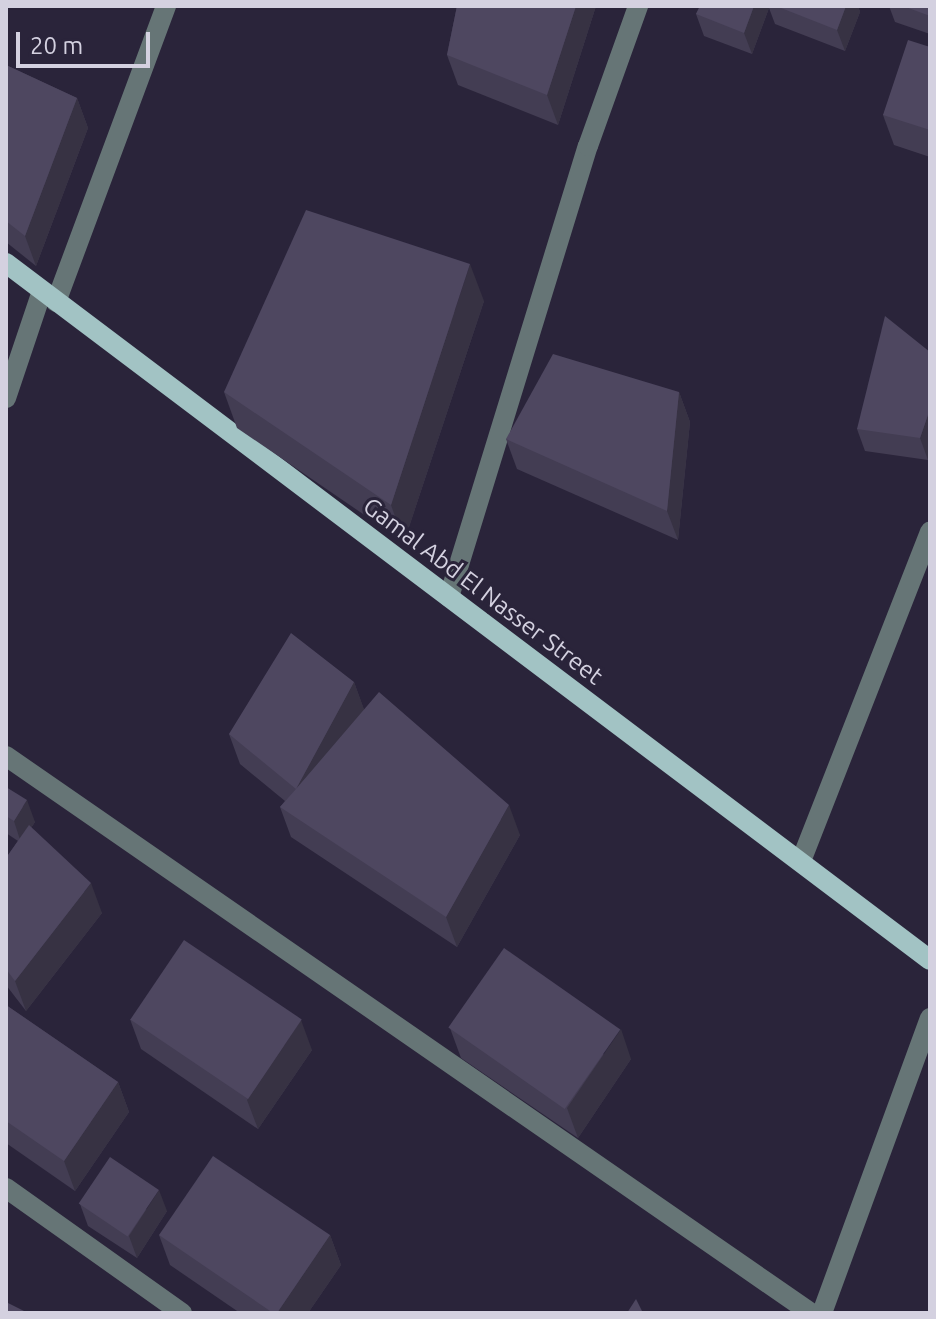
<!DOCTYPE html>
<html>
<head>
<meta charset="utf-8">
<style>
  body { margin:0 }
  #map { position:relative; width:936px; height:1319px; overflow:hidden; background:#2a243a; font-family:Ubuntu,sans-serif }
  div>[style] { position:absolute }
  .minor>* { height:20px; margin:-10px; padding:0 10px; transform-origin:10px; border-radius:10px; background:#667576 }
  .major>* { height:20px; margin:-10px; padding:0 10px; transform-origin:10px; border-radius:10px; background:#a2c3c4 }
  .wall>* { inset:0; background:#433d53 }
  .shaded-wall>* { inset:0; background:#373243 }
  .building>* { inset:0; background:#4e4760; transform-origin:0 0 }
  span { translate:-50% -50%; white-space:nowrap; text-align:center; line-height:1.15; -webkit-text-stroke:6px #2a243a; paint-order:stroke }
  .street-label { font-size:24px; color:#d4d1e0 }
  .frame { position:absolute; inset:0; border:8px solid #d4d1e0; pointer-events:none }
  .scale { position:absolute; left:16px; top:32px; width:134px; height:36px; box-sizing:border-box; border:4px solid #d4d1e0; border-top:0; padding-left:10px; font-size:24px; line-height:28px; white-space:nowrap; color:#d4d1e0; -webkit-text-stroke:6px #2a243a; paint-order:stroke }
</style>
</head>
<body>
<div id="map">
  <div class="minor">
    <i style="left:56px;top:302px;width:316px;rotate:-69.6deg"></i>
    <i style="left:6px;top:398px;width:113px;rotate:-71.4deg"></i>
    <i style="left:449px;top:597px;width:472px;rotate:-72.9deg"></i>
    <i style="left:588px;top:146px;width:149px;rotate:-70.3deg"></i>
    <i style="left:6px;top:756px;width:979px;rotate:34.68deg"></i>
    <i style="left:801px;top:861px;width:354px;rotate:-68.6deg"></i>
    <i style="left:6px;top:1188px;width:216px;rotate:35.4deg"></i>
    <i style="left:822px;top:1313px;width:314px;rotate:-69.9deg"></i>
  </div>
  <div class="major">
    <i style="left:6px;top:263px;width:1157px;rotate:37.03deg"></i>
  </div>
  <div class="wall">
    <i style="clip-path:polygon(457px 6px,596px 6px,558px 125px,458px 85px,447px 55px)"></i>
    <i style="clip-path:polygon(700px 6px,858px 6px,860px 12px,845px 51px,775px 24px,769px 8px,752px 54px,704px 36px,696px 14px)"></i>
    <i style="clip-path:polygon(889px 6px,930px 6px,930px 34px,895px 22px)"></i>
    <i style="clip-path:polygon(930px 47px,930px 157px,894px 145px,883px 115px)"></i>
    <i style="clip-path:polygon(6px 65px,77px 98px,88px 128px,36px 266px,6px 242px)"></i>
    <i style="clip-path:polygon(484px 301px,404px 542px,237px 428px,224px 392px)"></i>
    <i style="clip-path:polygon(930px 352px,930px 454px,928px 460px,865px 451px,857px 429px)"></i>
    <i style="clip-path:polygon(679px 392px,690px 422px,678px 540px,517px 469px,506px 439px)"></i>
    <i style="clip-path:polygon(354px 682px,364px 710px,520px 835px,457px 947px,291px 837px,280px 807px,285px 801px,240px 764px,229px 734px)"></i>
    <i style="clip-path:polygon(6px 787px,35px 822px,31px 828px,102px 913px,26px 1011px,6px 985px,6px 858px,18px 841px,6px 833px)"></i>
    <i style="clip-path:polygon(6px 1005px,118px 1082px,129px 1112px,75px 1191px,6px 1143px)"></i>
    <i style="clip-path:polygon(130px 1019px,312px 1050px,258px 1129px,141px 1049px)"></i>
    <i style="clip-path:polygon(450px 1028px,631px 1059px,578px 1138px,461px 1058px)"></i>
    <i style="clip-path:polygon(80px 1204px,167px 1211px,137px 1258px,88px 1226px)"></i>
    <i style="clip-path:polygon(159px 1235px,330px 1235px,341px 1265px,308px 1313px,240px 1313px,170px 1265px)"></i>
  </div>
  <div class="shaded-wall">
    <i style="clip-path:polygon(576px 6px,596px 6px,558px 125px,547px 95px)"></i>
    <i style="clip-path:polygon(754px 6px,769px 6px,769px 8px,752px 54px,744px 33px)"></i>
    <i style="clip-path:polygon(846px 6px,858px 6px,860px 12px,845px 51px,837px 30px)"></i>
    <i style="clip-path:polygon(77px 98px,88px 128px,36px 266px,25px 236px)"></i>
    <i style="clip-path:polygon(470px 264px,484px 301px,404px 542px,391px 505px)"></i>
    <i style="clip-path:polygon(679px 392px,690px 422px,678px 540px,667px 511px)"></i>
    <i style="clip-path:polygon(930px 409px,930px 454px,928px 460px,920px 438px)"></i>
    <i style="clip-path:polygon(354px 682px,365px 712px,296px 789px)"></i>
    <i style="clip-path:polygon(27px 800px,35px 822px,21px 843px,14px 821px)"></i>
    <i style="clip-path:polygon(509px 805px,520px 835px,457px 947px,446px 917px)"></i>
    <i style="clip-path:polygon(91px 883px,102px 913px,26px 1011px,15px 981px)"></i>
    <i style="clip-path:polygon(301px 1020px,312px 1050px,258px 1129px,247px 1100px)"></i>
    <i style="clip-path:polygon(621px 1029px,631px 1059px,578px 1138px,567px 1108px)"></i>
    <i style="clip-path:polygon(118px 1082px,129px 1112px,75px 1191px,64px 1161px)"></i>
    <i style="clip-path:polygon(159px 1190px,167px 1211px,137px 1258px,129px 1236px)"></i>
    <i style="clip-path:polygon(330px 1235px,341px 1265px,308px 1313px,277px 1313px)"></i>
  </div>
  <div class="building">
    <i style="clip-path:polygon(457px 6px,576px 6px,547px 95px,447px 55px)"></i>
    <i style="clip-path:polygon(700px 6px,754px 6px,744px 33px,696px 14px)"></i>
    <i style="clip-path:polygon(776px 6px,846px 6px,837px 30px)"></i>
    <i style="clip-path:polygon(903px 6px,930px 6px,930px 16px)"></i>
    <i style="clip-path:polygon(908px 40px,930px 47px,930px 130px,883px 115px)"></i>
    <i style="clip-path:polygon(6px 65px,77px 98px,25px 236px,6px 221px)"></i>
    <i style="clip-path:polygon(306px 210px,470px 264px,391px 505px,224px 392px)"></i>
    <i style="clip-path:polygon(885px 316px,930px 352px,930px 409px,920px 438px,857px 429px)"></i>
    <i style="clip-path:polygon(553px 354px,679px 392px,667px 511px,506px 439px)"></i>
    <i style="clip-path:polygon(291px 633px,354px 682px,296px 789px,379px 692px,509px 805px,446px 917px,280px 807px,296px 789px,229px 734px)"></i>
    <i style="clip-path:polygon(6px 787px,27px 800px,14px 821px,6px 816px)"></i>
    <i style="clip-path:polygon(29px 825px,91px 883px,15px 981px,6px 969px,6px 858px)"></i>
    <i style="left:184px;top:940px;width:142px;height:96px;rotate:34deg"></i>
    <i style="left:504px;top:948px;width:142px;height:97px;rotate:35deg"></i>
    <i style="clip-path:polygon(6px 1005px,118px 1082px,64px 1161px,6px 1121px)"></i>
    <i style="clip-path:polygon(213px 1156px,330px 1235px,277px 1313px,273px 1313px,159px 1235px)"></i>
    <i style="left:110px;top:1157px;width:59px;height:56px;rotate:34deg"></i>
    <i style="clip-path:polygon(636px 1299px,643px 1313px,627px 1313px)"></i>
    <i style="clip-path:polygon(6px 1302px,28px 1313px,6px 1313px)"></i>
  </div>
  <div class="street-label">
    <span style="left:483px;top:591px;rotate:37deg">Gamal Abd El Nasser Street</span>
  </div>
  <div class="frame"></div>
  <div class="scale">20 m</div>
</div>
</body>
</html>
